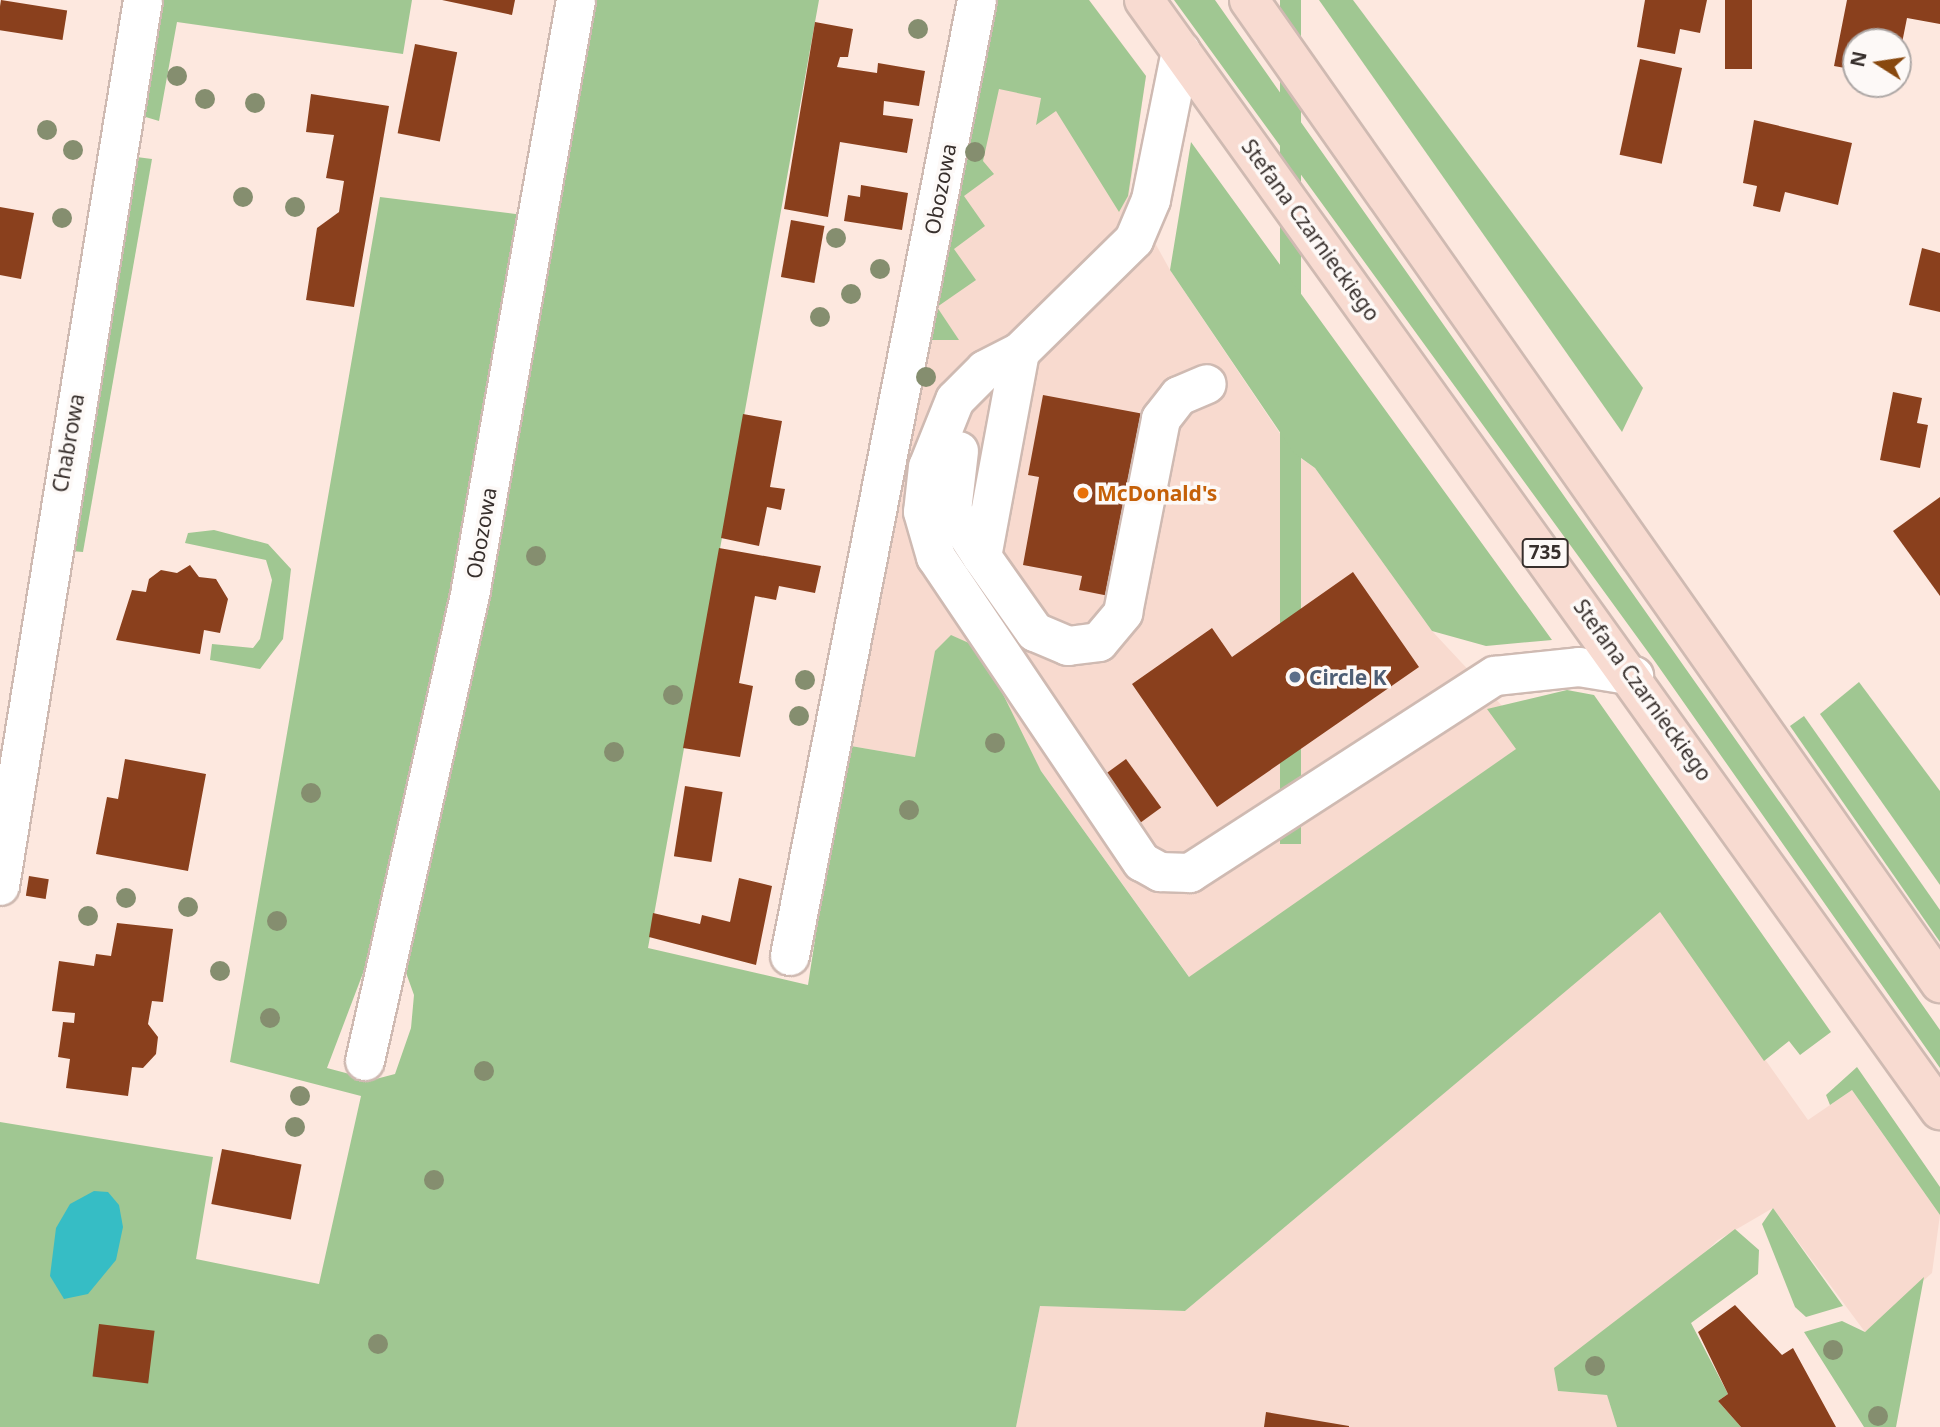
<!DOCTYPE html>
<html>
<head>
<meta charset="utf-8">
<style>
  body { margin:0 }
  #map { position:relative; width:1940px; height:1427px; overflow:hidden; background:#fde8df; font-family:"Noto Sans",sans-serif }
  div>[style] { position:absolute }
  .built>* { inset:0; background:#f8dacf }
  .green>* { inset:0; background:#a0c792; transform-origin:0 0 }
  .water>* { inset:0; background:#36bdc5 }
  .building>* { inset:0; background:#8a401d; transform-origin:0 0 }
  .roads { filter:drop-shadow(2px 0 #cfbab2) drop-shadow(-2px 0 #cfbab2) drop-shadow(0 2px #cfbab2) drop-shadow(0 -2px #cfbab2) }
  .minor>* { height:38px; margin:-19px; padding:0 19px; transform-origin:19px; border-radius:19px; background:#fff }
  .major>* { height:38px; margin:-19px; padding:0 19px; transform-origin:19px; border-radius:19px; background:#f8dbd1 }
  .trees>* { width:20px; height:20px; margin:-10px; border-radius:50%; background:#858e6f }
  .dots>* { width:19px; height:19px; translate:-50% -50%; box-sizing:border-box; border:4px solid #fdf9f7; border-radius:50% }
  span { translate:-50% -50%; white-space:nowrap; text-align:center; line-height:1.15; -webkit-text-stroke:7px #fdf9f7; paint-order:stroke }
  .shield-label span { padding:2px 5px; background:#fdf9f7; border:2px solid; border-radius:5px; -webkit-text-stroke-width:0 }
  .shield-label { font-size:19px; color:#372f2c; font-weight:700 }
  .street-label { font-size:21px; color:#372f2c }
  .food-label { font-size:21px; color:#c56008; font-weight:700 }
  .left { translate:0 -50%; text-align:left }
  .service-label { font-size:21px; color:#4e5e75; font-weight:700 }
  .north { position:absolute; left:1842px; top:28px; width:70px; height:70px; box-sizing:border-box; background:#fdf9f7; border:2px solid #aea8a6; border-radius:50%; rotate:282deg; font-size:19px; font-weight:700; line-height:28px; text-align:center; color:#372f2c }
  .north::after { content:''; display:block; margin:auto; width:24px; height:32px; background:#88480e; clip-path:polygon(50% 0,100% 100%,50% 72%,0 100%) }
</style>
</head>
<body>
<div id="map">
  <div class="built">
    <i style="clip-path:polygon(995px 0,1089px 0,1146px 76px,1129px 196px,1170px 270px,1293px 453px,1315px 468px,1432px 631px,1532px 738px,1190px 978px,1041px 771px,1006px 712px,915px 757px,845px 745px)"></i>
    <i style="clip-path:polygon(1660px 911px,1808px 1120px,1852px 1090px,1940px 1215px,1932px 1273px,1865px 1332px,1773px 1208px,1718px 1240px,1558px 1391px,1607px 1395px,1617px 1427px,1016px 1427px,1040px 1306px,1185px 1311px)"></i>
  </div>
  <div class="green">
    <i style="clip-path:polygon(159px 0,412px 0,403px 54px,177px 22px,159px 121px,139px 115px)"></i>
    <i style="clip-path:polygon(592px 0,819px 0,648px 948px,808px 985px,845px 745px,915px 757px,935px 651px,951px 635px,980px 648px,1041px 771px,1189px 977px,1516px 749px,1487px 709px,1567px 690px,1594px 695px,1831px 1032px,1800px 1055px,1789px 1041px,1764px 1061px,1660px 912px,1185px 1311px,1040px 1306px,1016px 1427px,0 1427px,0 1122px,213px 1157px,196px 1259px,319px 1284px,361px 1096px,230px 1062px,380px 197px,523px 215px,461px 566px,385px 915px,327px 1068px,372px 1080px,395px 1074px,411px 1028px,414px 995px,405px 970px)"></i>
    <i style="clip-path:polygon(995px 0,1089px 0,1146px 76px,1128px 196px,1119px 212px,1056px 111px,1036px 125px,1041px 98px,999px 89px,983px 161px,994px 174px,964px 196px,985px 226px,954px 249px,976px 280px,937px 307px,959px 340px,926px 340px)"></i>
    <i style="clip-path:polygon(1174px 0,1215px 0,1940px 1030px,1940px 1068px,1656px 663px)"></i>
    <i style="left:1280px;top:0;width:21px;height:844px"></i>
    <i style="clip-path:polygon(1319px 0,1353px 0,1638px 381px,1643px 388px,1622px 432px)"></i>
    <i style="clip-path:polygon(1191px 142px,1552px 640px,1486px 646px,1432px 631px,1315px 468px,1294px 453px,1170px 270px)"></i>
    <i style="clip-path:polygon(129px 156px,152px 159px,83px 552px,71px 551px)"></i>
    <i style="clip-path:polygon(214px 530px,268px 544px,291px 569px,283px 639px,260px 669px,210px 660px,212px 644px,253px 648px,260px 639px,272px 580px,266px 560px,185px 543px,188px 533px)"></i>
    <i style="clip-path:polygon(1859px 682px,1940px 791px,1940px 885px,1820px 714px)"></i>
    <i style="clip-path:polygon(1804px 716px,1940px 910px,1940px 942px,1790px 726px)"></i>
    <i style="clip-path:polygon(1857px 1067px,1940px 1187px,1940px 1215px,1852px 1090px,1830px 1105px,1826px 1095px)"></i>
    <i style="clip-path:polygon(1773px 1208px,1843px 1306px,1806px 1317px,1795px 1307px,1762px 1224px)"></i>
    <i style="clip-path:polygon(1735px 1229px,1759px 1250px,1758px 1274px,1691px 1323px,1728px 1394px,1718px 1401px,1741px 1427px,1617px 1427px,1607px 1395px,1558px 1391px,1554px 1368px)"></i>
    <i style="clip-path:polygon(1924px 1277px,1896px 1427px,1864px 1427px,1804px 1332px,1842px 1321px,1865px 1332px)"></i>
  </div>
  <div class="water">
    <i style="clip-path:polygon(94px 1191px,108px 1192px,119px 1205px,123px 1227px,116px 1260px,88px 1294px,64px 1299px,50px 1276px,56px 1228px,70px 1204px)"></i>
  </div>
  <div class="building">
    <i style="left:1px;top:0;width:67px;height:30px;rotate:9deg"></i>
    <i style="clip-path:polygon(442px 0,515px 0,512px 15px)"></i>
    <i style="clip-path:polygon(1645px 0,1707px 0,1700px 33px,1680px 29px,1675px 54px,1637px 47px)"></i>
    <i style="left:1725px;top:0;width:27px;height:69px"></i>
    <i style="clip-path:polygon(1847px 0,1940px 0,1940px 24px,1907px 18px,1899px 58px,1898px 42px,1856px 42px,1856px 70px,1834px 66px)"></i>
    <i style="clip-path:polygon(815px 22px,853px 29px,848px 57px,840px 57px,837px 67px,877px 73px,878px 63px,925px 71px,919px 106px,884px 101px,883px 115px,913px 119px,907px 153px,840px 142px,828px 217px,784px 209px)"></i>
    <i style="left:415px;top:44px;width:43px;height:91px;rotate:11deg"></i>
    <i style="left:1640px;top:59px;width:43px;height:98px;rotate:12deg"></i>
    <i style="clip-path:polygon(311px 94px,389px 106px,354px 307px,306px 300px,317px 228px,339px 212px,344px 181px,326px 178px,334px 135px,306px 132px)"></i>
    <i style="clip-path:polygon(1754px 120px,1852px 143px,1838px 205px,1785px 192px,1780px 212px,1753px 206px,1757px 186px,1743px 183px)"></i>
    <i style="clip-path:polygon(861px 185px,908px 193px,902px 230px,844px 221px,848px 195px,860px 197px)"></i>
    <i style="clip-path:polygon(0 207px,34px 213px,21px 279px,0 275px)"></i>
    <i style="left:791px;top:220px;width:34px;height:58px;rotate:10deg"></i>
    <i style="clip-path:polygon(1922px 248px,1940px 253px,1940px 312px,1909px 305px)"></i>
    <i style="clip-path:polygon(1893px 392px,1922px 398px,1917px 423px,1928px 425px,1920px 468px,1880px 460px)"></i>
    <i style="clip-path:polygon(1043px 395px,1144px 414px,1109px 596px,1079px 590px,1082px 576px,1023px 565px,1039px 477px,1028px 475px)"></i>
    <i style="clip-path:polygon(743px 414px,782px 421px,770px 487px,785px 489px,781px 510px,767px 507px,759px 546px,721px 538px)"></i>
    <i style="clip-path:polygon(1940px 497px,1940px 596px,1893px 531px)"></i>
    <i style="clip-path:polygon(719px 548px,821px 566px,815px 593px,779px 586px,776px 600px,755px 596px,739px 683px,753px 686px,740px 757px,683px 748px)"></i>
    <i style="clip-path:polygon(190px 565px,199px 577px,216px 579px,228px 599px,220px 633px,204px 630px,200px 654px,116px 640px,132px 590px,146px 592px,149px 579px,161px 570px,177px 573px)"></i>
    <i style="clip-path:polygon(1353px 572px,1419px 667px,1217px 807px,1132px 684px,1212px 628px,1232px 657px)"></i>
    <i style="clip-path:polygon(125px 759px,206px 774px,188px 871px,96px 854px,107px 797px,118px 799px)"></i>
    <i style="left:1126px;top:759px;width:60px;height:59px;rotate:54deg"></i>
    <i style="left:685px;top:786px;width:38px;height:71px;rotate:9deg"></i>
    <i style="left:29px;top:876px;width:20px;height:20px;rotate:9deg"></i>
    <i style="clip-path:polygon(739px 878px,772px 886px,756px 965px,649px 937px,653px 913px,700px 924px,702px 915px,730px 922px)"></i>
    <i style="clip-path:polygon(117px 923px,173px 929px,163px 1002px,152px 1001px,148px 1024px,158px 1037px,156px 1054px,143px 1068px,132px 1067px,128px 1096px,66px 1088px,70px 1059px,58px 1057px,63px 1022px,74px 1023px,75px 1013px,52px 1011px,59px 961px,94px 966px,96px 954px,111px 956px)"></i>
    <i style="left:222px;top:1149px;width:81px;height:56px;rotate:11deg"></i>
    <i style="clip-path:polygon(1735px 1305px,1782px 1355px,1793px 1348px,1836px 1427px,1741px 1427px,1718px 1401px,1728px 1394px,1698px 1332px)"></i>
    <i style="left:99px;top:1324px;width:56px;height:53px;rotate:7deg"></i>
    <i style="clip-path:polygon(1266px 1412px,1349px 1426px,1349px 1427px,1264px 1427px)"></i>
  </div>
  <div class="roads">
    <div class="minor">
      <i style="left:1181px;top:51px;width:152px;rotate:101.4deg"></i>
      <i style="left:1151px;top:200px;width:43px;rotate:113deg"></i>
      <i style="left:1134px;top:240px;width:160px;rotate:135.5deg"></i>
      <i style="left:1020px;top:352px;width:39px;rotate:153deg"></i>
      <i style="left:985px;top:370px;width:42px;rotate:135deg"></i>
      <i style="left:955px;top:400px;width:72px;rotate:111.9deg"></i>
      <i style="left:928px;top:467px;width:45px;rotate:96.3deg"></i>
      <i style="left:923px;top:512px;width:47px;rotate:73.9deg"></i>
      <i style="left:936px;top:557px;width:368px;rotate:56deg"></i>
      <i style="left:1142px;top:862px;width:21px;rotate:29deg"></i>
      <i style="left:1160px;top:872px;width:30px;rotate:2deg"></i>
      <i style="left:1190px;top:873px;width:363px;rotate:-32.9deg"></i>
      <i style="left:1495px;top:676px;width:84px;rotate:-6.1deg"></i>
      <i style="left:1579px;top:667px;width:56px;rotate:9.3deg"></i>
      <i style="left:1020px;top:352px;width:208px;rotate:100.5deg"></i>
      <i style="left:982px;top:557px;width:92px;rotate:54.8deg"></i>
      <i style="left:1035px;top:632px;width:36px;rotate:23deg"></i>
      <i style="left:1068px;top:646px;width:31px;rotate:-7deg"></i>
      <i style="left:1099px;top:642px;width:38px;rotate:-50deg"></i>
      <i style="left:1123px;top:613px;width:198px;rotate:-78.9deg"></i>
      <i style="left:1161px;top:419px;width:29px;rotate:-52deg"></i>
      <i style="left:1179px;top:396px;width:30px;rotate:-23deg"></i>
      <i style="left:959px;top:451px;width:60px;rotate:96.7deg"></i>
      <i style="left:952px;top:511px;width:55px;rotate:56.9deg"></i>
      <i style="left:0;top:886px;width:897px;rotate:-80.83deg"></i>
      <i style="left:790px;top:956px;width:974px;rotate:-78.93deg"></i>
      <i style="left:365px;top:1061px;width:484px;rotate:-77.3deg"></i>
      <i style="left:471px;top:589px;width:598px;rotate:-79.89deg"></i>
    </div>
    <div class="major">
      <i style="left:1144px;top:0;width:1366px;rotate:54.36deg"></i>
      <i style="left:1249px;top:0;width:1202px;rotate:54.89deg"></i>
    </div>
  </div>
  <div class="trees">
    <i style="left:918px;top:29px"></i>
    <i style="left:177px;top:76px"></i>
    <i style="left:205px;top:99px"></i>
    <i style="left:255px;top:103px"></i>
    <i style="left:47px;top:130px"></i>
    <i style="left:73px;top:150px"></i>
    <i style="left:975px;top:152px"></i>
    <i style="left:243px;top:197px"></i>
    <i style="left:295px;top:207px"></i>
    <i style="left:62px;top:218px"></i>
    <i style="left:836px;top:238px"></i>
    <i style="left:880px;top:269px"></i>
    <i style="left:851px;top:294px"></i>
    <i style="left:820px;top:317px"></i>
    <i style="left:926px;top:377px"></i>
    <i style="left:536px;top:556px"></i>
    <i style="left:805px;top:680px"></i>
    <i style="left:673px;top:695px"></i>
    <i style="left:799px;top:716px"></i>
    <i style="left:995px;top:743px"></i>
    <i style="left:614px;top:752px"></i>
    <i style="left:311px;top:793px"></i>
    <i style="left:909px;top:810px"></i>
    <i style="left:126px;top:898px"></i>
    <i style="left:188px;top:907px"></i>
    <i style="left:88px;top:916px"></i>
    <i style="left:277px;top:921px"></i>
    <i style="left:220px;top:971px"></i>
    <i style="left:270px;top:1018px"></i>
    <i style="left:484px;top:1071px"></i>
    <i style="left:300px;top:1096px"></i>
    <i style="left:295px;top:1127px"></i>
    <i style="left:434px;top:1180px"></i>
    <i style="left:378px;top:1344px"></i>
    <i style="left:1833px;top:1350px"></i>
    <i style="left:1595px;top:1366px"></i>
    <i style="left:1878px;top:1416px"></i>
  </div>
  <div class="dots">
    <i style="left:1083px;top:493px;background:#e8710a"></i>
    <i style="left:1295px;top:677px;background:#5c6f8a"></i>
  </div>
  <div class="shield-label">
    <span style="left:1545px;top:553px">735</span>
  </div>
  <div class="street-label">
    <span style="left:940px;top:189px;rotate:-79deg">Obozowa</span>
    <span style="left:1311px;top:230px;rotate:54deg">Stefana Czarnieckiego</span>
    <span style="left:68px;top:443px;rotate:-80deg">Chabrowa</span>
    <span style="left:481px;top:533px;rotate:-80deg">Obozowa</span>
    <span style="left:1643px;top:690px;rotate:54deg">Stefana Czarnieckiego</span>
  </div>
  <div class="food-label">
    <span class="left" style="left:1097px;top:493px">McDonald's</span>
  </div>
  <div class="service-label">
    <span class="left" style="left:1309px;top:677px">Circle K</span>
  </div>
  <div class="north">N</div>
</div>
</body>
</html>
